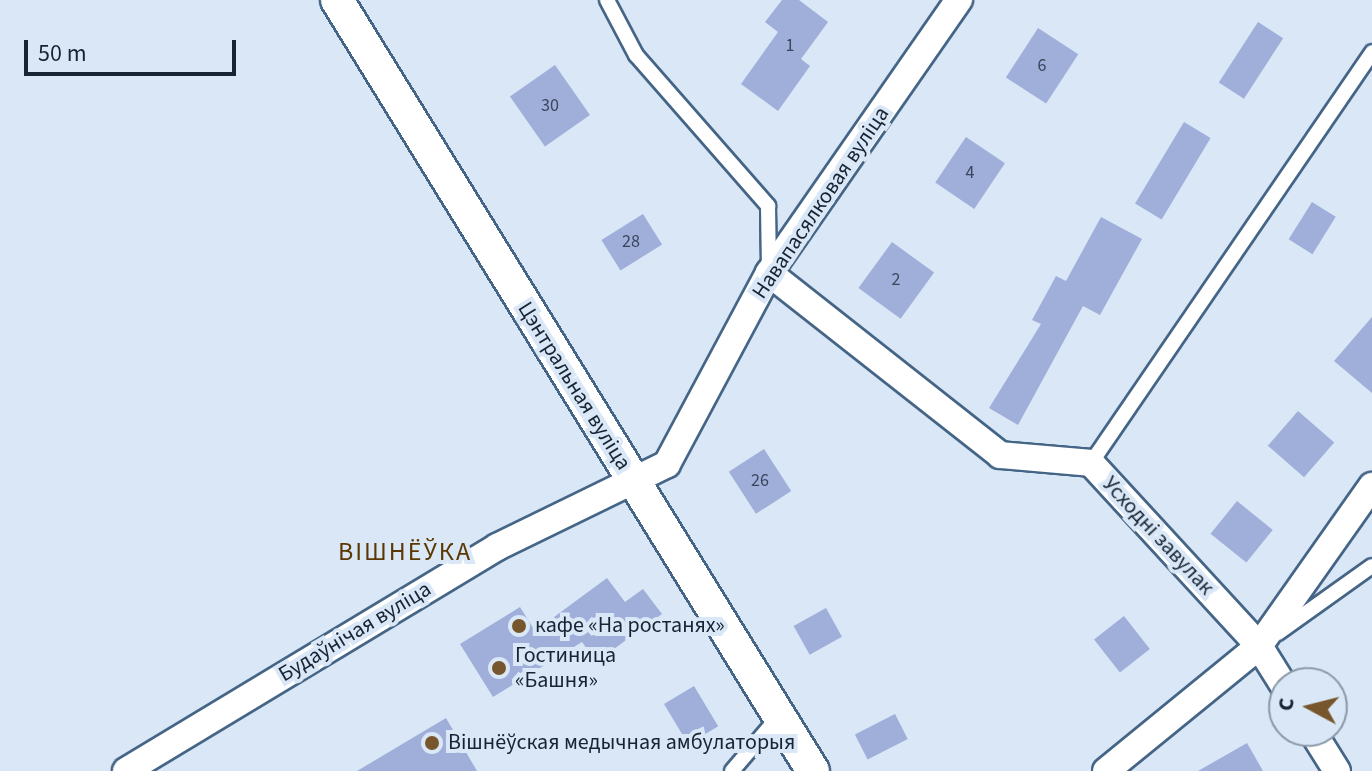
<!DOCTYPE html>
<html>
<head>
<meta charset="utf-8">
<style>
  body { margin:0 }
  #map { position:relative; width:1372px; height:771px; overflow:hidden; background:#d9e7f7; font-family:"Source Sans 3",sans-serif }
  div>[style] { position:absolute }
  .building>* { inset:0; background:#a0aeda; transform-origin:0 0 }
  .roads { filter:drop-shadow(2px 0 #456586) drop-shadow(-2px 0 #456586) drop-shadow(0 2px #456586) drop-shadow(0 -2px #456586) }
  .service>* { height:14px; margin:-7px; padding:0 7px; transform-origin:7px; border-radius:7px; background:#fff }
  .minor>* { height:26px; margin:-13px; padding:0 13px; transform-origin:13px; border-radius:13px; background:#fff }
  .tertiary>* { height:32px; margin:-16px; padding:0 16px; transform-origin:16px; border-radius:16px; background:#fff }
  .dots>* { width:22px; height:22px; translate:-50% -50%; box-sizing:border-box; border:4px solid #d9e7f7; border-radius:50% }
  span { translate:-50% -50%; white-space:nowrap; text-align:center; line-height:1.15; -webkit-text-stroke:8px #d9e7f7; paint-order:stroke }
  .number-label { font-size:18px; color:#39465d }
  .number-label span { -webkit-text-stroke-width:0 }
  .street-label { font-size:22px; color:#172433 }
  .poi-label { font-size:22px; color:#172433 }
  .left { translate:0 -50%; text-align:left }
  .quarter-label { font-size:26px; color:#5b3801; letter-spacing:2px }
  .north { position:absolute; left:1268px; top:667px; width:80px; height:80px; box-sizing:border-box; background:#d9e7f7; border:2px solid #8b99a9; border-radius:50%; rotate:277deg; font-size:22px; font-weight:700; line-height:32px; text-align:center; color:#172433 }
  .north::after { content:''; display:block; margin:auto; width:28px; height:36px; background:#77562d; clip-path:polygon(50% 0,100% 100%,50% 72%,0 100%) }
  .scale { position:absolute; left:24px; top:40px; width:212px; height:36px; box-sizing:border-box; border:4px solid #172433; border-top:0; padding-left:10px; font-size:24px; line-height:28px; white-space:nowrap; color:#172433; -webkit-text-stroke:6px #d9e7f7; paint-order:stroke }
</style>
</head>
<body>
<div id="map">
  <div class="building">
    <i style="clip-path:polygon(782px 0,799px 0,828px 22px,801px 59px,810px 66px,778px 111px,741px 84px,778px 32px,765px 22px)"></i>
    <i style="left:1258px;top:22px;width:30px;height:72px;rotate:33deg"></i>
    <i style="left:1038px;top:28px;width:48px;height:59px;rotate:33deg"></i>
    <i style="left:555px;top:65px;width:61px;height:55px;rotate:55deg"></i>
    <i style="left:1184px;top:122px;width:31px;height:95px;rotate:31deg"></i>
    <i style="left:966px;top:137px;width:47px;height:55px;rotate:34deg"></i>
    <i style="left:1312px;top:202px;width:28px;height:44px;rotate:32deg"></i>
    <i style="left:643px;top:214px;width:36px;height:49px;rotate:58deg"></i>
    <i style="clip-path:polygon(1101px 217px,1142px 239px,1100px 315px,1083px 306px,1018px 425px,989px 408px,1041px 324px,1032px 320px,1056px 276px,1066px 281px)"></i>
    <i style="left:892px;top:242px;width:52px;height:57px;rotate:36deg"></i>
    <i style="clip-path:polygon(1372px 317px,1372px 393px,1334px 361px)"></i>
    <i style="left:1298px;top:411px;width:48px;height:46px;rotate:41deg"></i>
    <i style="left:764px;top:449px;width:50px;height:42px;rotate:57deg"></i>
    <i style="left:1237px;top:501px;width:46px;height:42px;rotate:39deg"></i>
    <i style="clip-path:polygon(607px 578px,625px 602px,643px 589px,662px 614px,596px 662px,582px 642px,493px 697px,460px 644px,520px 607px,535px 631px)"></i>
    <i style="left:826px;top:608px;width:33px;height:37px;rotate:61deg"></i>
    <i style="left:1124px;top:616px;width:42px;height:38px;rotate:52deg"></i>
    <i style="left:694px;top:686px;width:47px;height:35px;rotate:59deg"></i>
    <i style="left:895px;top:714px;width:28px;height:45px;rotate:63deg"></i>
    <i style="clip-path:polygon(446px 718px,477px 771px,357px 771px)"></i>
    <i style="clip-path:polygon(1247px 743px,1263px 771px,1198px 771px)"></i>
  </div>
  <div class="roads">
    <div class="service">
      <i style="left:607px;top:0;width:62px;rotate:62.2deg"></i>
      <i style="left:636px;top:55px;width:201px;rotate:48.8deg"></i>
      <i style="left:768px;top:206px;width:61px;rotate:89.1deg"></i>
      <i style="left:1091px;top:463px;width:498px;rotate:-55.6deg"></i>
      <i style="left:1278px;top:633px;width:115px;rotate:-35.5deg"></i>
      <i style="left:732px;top:771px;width:72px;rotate:-49.5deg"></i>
    </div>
    <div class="minor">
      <i style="left:769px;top:273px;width:294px;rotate:38.2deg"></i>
      <i style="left:1000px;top:455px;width:91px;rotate:5deg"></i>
      <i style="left:1091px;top:463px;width:248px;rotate:47.4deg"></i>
      <i style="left:1259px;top:646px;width:47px;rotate:58deg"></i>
      <i style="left:1312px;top:731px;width:47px;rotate:58deg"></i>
      <i style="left:126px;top:771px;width:433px;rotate:-31.1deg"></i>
      <i style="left:497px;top:547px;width:189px;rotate:-26deg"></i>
      <i style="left:667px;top:464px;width:217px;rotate:-61.9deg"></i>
      <i style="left:769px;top:273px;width:333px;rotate:-55.2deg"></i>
      <i style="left:1106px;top:771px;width:198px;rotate:-39.2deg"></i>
      <i style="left:1259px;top:646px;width:196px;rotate:-54.8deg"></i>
    </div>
    <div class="tertiary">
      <i style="left:337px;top:0;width:906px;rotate:58.31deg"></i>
    </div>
  </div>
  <div class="dots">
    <i style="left:519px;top:626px;background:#77562d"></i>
    <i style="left:499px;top:668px;background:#77562d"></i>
    <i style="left:432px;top:743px;background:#77562d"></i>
  </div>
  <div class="number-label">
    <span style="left:790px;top:46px">1</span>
    <span style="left:1042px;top:66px">6</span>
    <span style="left:550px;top:106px">30</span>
    <span style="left:970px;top:173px">4</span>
    <span style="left:631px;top:242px">28</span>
    <span style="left:896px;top:280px">2</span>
    <span style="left:760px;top:481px">26</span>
  </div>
  <div class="street-label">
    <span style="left:821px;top:203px;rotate:-56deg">Навапасялковая вуліца</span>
    <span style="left:574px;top:386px;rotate:58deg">Цэнтральная вуліца</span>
    <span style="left:1158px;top:536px;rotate:47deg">Усходні завулак</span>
    <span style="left:355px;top:632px;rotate:-31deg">Будаўнічая вуліца</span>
  </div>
  <div class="poi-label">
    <span class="left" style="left:535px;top:626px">кафе «На ростанях»</span>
    <span class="left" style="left:515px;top:668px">Гостиница<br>«Башня»</span>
    <span class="left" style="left:448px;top:743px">Вішнёўская медычная амбулаторыя</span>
  </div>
  <div class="quarter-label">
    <span style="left:405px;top:552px">ВІШНЁЎКА</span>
  </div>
  <div class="north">С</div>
  <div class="scale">50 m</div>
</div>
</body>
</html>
